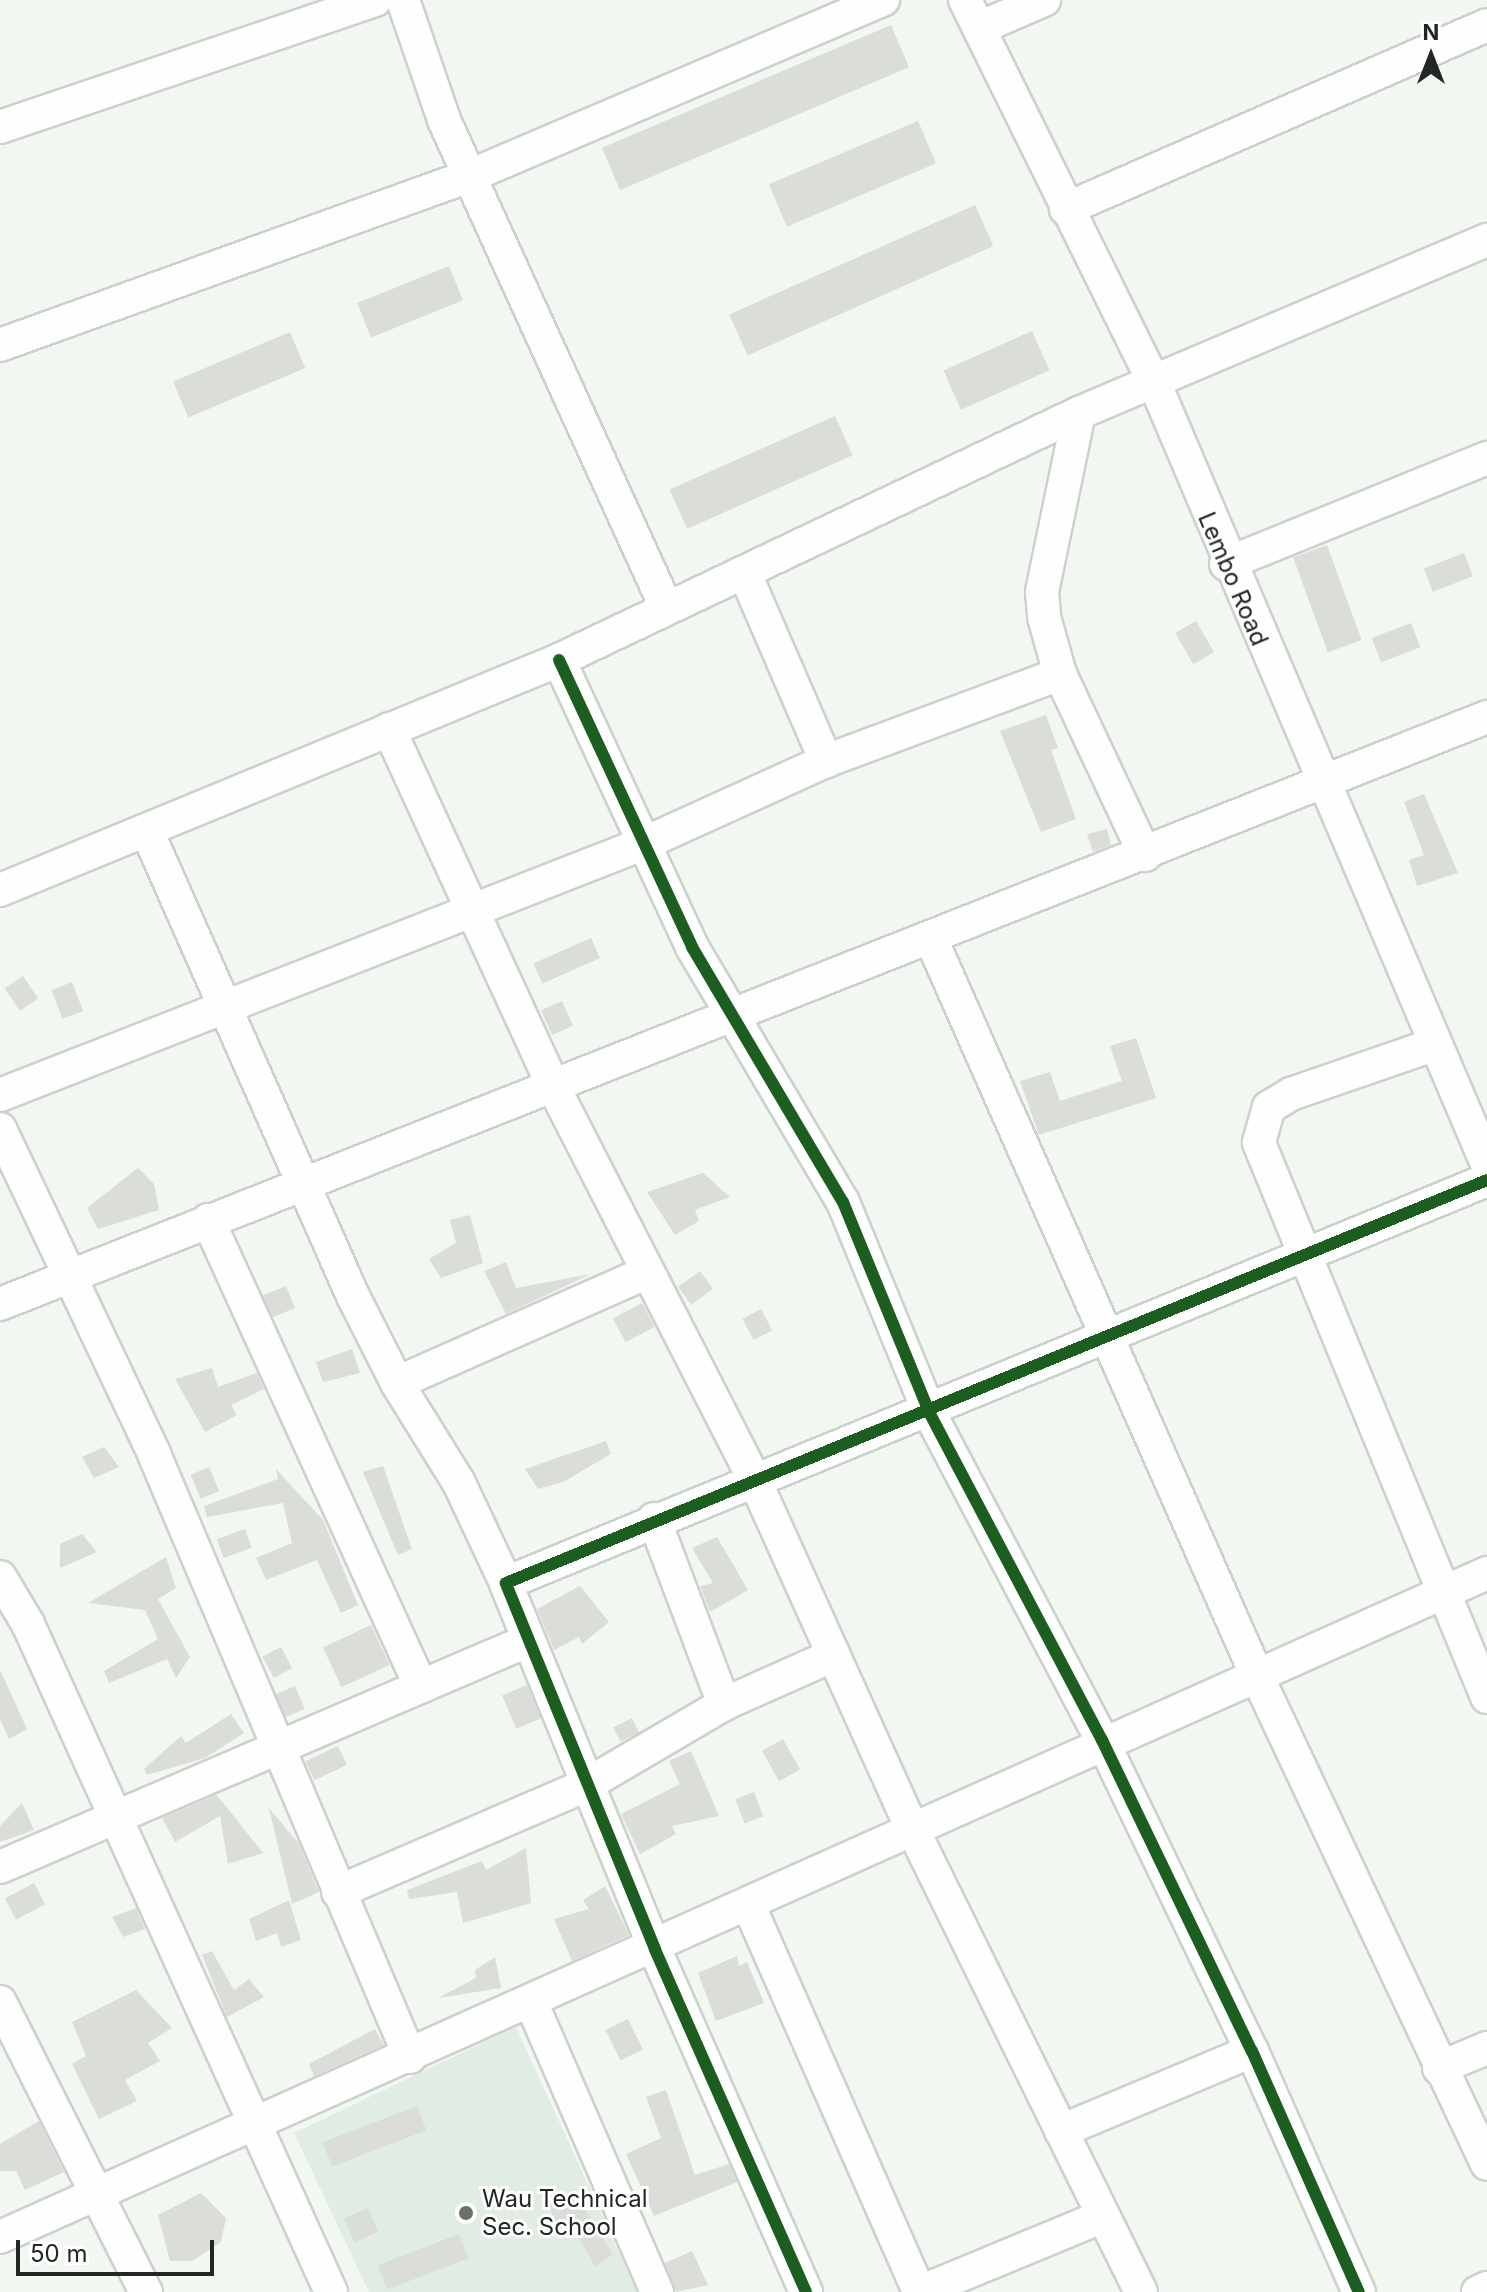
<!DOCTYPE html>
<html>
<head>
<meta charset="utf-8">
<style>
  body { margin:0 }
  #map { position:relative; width:1487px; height:2292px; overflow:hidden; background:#f2f7f2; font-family:Inter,sans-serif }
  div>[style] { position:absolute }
  .built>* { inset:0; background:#e1ede2 }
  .building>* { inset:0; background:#daddd8; transform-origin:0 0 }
  .roads { filter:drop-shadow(2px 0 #cdd1cd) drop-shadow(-2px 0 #cdd1cd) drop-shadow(0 2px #cdd1cd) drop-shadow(0 -2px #cdd1cd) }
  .minor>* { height:32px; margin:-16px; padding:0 16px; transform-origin:16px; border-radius:16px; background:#fdfefd }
  .cycleway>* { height:12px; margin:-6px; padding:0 6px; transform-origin:6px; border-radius:6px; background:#1b5e20 }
  .dots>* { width:22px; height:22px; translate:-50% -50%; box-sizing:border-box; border:4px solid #fff; border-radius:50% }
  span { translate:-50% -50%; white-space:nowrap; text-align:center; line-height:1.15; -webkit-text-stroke:6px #fff; paint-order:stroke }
  .street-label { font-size:24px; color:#232723 }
  .poi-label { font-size:24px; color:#232723 }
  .left { translate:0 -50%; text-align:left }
  .north { position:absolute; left:1391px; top:16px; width:80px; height:80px; -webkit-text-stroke:6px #fff; paint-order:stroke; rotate:0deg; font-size:22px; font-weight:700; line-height:32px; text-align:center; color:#232723 }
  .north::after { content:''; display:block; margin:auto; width:28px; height:36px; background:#232723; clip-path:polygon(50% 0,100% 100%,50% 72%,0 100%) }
  .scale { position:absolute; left:16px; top:2240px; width:198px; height:36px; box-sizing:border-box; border:4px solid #232723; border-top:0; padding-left:10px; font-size:24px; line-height:28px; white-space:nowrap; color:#232723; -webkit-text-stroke:6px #fff; paint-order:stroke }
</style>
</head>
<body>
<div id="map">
  <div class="built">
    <i style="clip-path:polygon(516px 2027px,637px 2292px,369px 2292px,294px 2133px)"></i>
  </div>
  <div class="building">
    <i style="left:891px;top:25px;width:46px;height:314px;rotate:67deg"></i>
    <i style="left:918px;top:121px;width:46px;height:162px;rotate:67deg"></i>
    <i style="left:975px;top:205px;width:45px;height:269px;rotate:66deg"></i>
    <i style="left:449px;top:266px;width:37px;height:99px;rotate:68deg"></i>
    <i style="left:1032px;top:331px;width:43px;height:97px;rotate:66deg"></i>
    <i style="left:290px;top:332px;width:39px;height:127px;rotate:67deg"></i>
    <i style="left:835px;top:416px;width:43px;height:181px;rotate:66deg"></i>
    <i style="left:1327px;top:545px;width:101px;height:36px;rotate:70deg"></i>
    <i style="left:1464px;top:553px;width:25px;height:43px;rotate:69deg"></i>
    <i style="left:1196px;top:621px;width:36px;height:24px;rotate:60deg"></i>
    <i style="left:1411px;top:623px;width:26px;height:42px;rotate:69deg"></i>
    <i style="clip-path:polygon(1046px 715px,1058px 748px,1051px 750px,1076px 819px,1041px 832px,1000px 731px)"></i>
    <i style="clip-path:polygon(1424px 794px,1458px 873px,1417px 886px,1409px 860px,1424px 855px,1404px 802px)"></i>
    <i style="clip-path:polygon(1107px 829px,1111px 845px,1093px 852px,1087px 834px)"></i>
    <i style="left:591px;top:938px;width:22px;height:63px;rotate:66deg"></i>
    <i style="left:23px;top:976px;width:27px;height:22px;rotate:56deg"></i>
    <i style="left:72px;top:982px;width:31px;height:22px;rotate:69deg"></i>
    <i style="left:562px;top:1001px;width:27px;height:23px;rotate:66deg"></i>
    <i style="clip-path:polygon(1136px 1038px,1156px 1098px,1039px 1135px,1020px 1081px,1050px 1072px,1060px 1101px,1122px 1081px,1110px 1046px)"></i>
    <i style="clip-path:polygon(138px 1168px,154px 1184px,159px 1210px,98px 1229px,87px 1208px)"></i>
    <i style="clip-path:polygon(703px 1173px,730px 1197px,695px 1210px,699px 1221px,675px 1235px,647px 1192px)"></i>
    <i style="clip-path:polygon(470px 1215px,483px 1263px,441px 1278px,429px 1259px,456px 1243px,450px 1220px)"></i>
    <i style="clip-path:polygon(506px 1262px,516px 1288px,591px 1274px,506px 1314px,484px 1271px)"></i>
    <i style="left:700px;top:1271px;width:22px;height:27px;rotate:54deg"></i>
    <i style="left:286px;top:1286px;width:24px;height:25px;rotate:68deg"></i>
    <i style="left:642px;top:1303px;width:27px;height:33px;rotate:62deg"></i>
    <i style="left:761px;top:1309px;width:24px;height:21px;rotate:62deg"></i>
    <i style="clip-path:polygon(352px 1349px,360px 1373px,323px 1382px,316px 1362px)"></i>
    <i style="clip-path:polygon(212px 1368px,218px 1387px,257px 1373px,264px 1389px,231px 1405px,237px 1415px,205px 1432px,175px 1379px)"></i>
    <i style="clip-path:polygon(606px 1441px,611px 1454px,563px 1482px,538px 1489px,525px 1469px)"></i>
    <i style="clip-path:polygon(104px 1447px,119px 1467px,94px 1478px,82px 1457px)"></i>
    <i style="clip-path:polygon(383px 1466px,412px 1549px,398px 1555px,363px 1472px)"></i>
    <i style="left:209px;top:1467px;width:26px;height:20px;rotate:67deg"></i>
    <i style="clip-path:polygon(276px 1469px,323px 1520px,358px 1605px,341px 1613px,317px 1560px,266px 1580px,256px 1558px,292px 1543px,283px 1503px,207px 1517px,204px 1506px,278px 1479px)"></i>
    <i style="left:245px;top:1529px;width:20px;height:30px;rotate:70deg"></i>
    <i style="clip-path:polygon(82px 1534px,97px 1552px,60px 1568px,60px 1544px)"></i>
    <i style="clip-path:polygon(717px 1537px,748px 1590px,710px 1612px,700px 1586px,713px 1583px,692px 1548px)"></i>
    <i style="clip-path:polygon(166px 1557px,176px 1588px,158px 1599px,190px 1657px,176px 1678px,167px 1659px,109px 1683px,104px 1671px,158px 1639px,145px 1610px,88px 1603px)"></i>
    <i style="clip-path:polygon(580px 1586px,609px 1622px,582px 1644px,579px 1637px,554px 1650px,537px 1609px)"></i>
    <i style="left:371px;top:1625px;width:44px;height:53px;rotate:65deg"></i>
    <i style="left:281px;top:1647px;width:24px;height:21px;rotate:62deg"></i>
    <i style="clip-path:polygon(0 1670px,27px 1729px,9px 1739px,0 1720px)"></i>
    <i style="left:527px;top:1685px;width:36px;height:27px;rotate:67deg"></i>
    <i style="left:295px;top:1686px;width:25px;height:21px;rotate:67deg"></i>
    <i style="clip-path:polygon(231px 1714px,244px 1733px,205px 1758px,147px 1775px,144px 1769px,181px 1736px,186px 1743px)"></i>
    <i style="left:632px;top:1718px;width:16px;height:21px;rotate:63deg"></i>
    <i style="left:783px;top:1739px;width:35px;height:24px;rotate:61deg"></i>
    <i style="left:338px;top:1746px;width:21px;height:36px;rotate:65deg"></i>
    <i style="clip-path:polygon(691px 1751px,719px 1816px,672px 1826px,676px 1834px,640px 1854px,621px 1814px,680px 1784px,669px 1761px)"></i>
    <i style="left:754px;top:1792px;width:26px;height:20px;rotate:69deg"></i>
    <i style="clip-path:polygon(216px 1795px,229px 1810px,263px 1853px,228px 1864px,220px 1816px,175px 1842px,162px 1818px)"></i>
    <i style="clip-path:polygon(22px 1803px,34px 1830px,0 1842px,0 1826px)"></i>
    <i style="clip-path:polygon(269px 1808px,299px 1844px,319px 1892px,292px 1904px)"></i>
    <i style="clip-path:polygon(526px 1848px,531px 1903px,463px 1923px,457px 1892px,409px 1899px,407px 1890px,482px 1861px,486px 1870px)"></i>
    <i style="left:34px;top:1883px;width:24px;height:33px;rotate:62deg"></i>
    <i style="clip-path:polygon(605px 1886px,629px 1935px,572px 1961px,554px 1919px,589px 1909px,583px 1900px)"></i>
    <i style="clip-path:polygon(289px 1900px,301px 1940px,281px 1947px,277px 1933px,256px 1941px,249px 1919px)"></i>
    <i style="clip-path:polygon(136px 1908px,145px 1929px,123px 1937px,112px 1917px)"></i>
    <i style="clip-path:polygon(212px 1951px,234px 1990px,249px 1979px,264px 1997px,227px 2017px,202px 1955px)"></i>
    <i style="clip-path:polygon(737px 1956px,739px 1966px,747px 1962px,764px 2003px,716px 2021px,698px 1973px)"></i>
    <i style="clip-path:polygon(495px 1957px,501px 1988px,438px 1998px,476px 1978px,475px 1970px)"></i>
    <i style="clip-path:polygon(136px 1990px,172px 2028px,148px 2043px,160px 2061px,125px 2080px,137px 2101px,99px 2119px,72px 2064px,86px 2056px,72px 2022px)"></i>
    <i style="left:628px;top:2019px;width:34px;height:25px;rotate:64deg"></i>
    <i style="clip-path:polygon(375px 2029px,384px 2045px,314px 2076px,309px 2064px)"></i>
    <i style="clip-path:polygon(666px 2090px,695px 2175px,729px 2164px,737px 2182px,654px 2216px,626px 2154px,661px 2138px,646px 2097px)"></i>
    <i style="left:417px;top:2106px;width:26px;height:101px;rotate:69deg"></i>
    <i style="clip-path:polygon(39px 2121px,64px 2172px,25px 2190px,16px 2171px,0 2171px,0 2144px)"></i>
    <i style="clip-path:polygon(201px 2193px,226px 2218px,221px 2242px,192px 2261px,170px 2261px,158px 2215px)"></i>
    <i style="clip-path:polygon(578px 2198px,613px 2254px,595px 2267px,571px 2223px,557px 2227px,548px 2202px)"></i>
    <i style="left:368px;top:2208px;width:26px;height:26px;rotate:67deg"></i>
    <i style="left:459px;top:2234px;width:26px;height:87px;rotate:69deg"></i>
    <i style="clip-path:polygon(692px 2251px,708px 2285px,676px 2292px,665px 2263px)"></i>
  </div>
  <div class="roads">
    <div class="minor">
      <i style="left:403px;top:0;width:127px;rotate:71.1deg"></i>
      <i style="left:444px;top:120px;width:537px;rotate:65.49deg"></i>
      <i style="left:965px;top:0;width:426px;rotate:63.7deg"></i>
      <i style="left:1154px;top:382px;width:850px;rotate:66.93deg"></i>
      <i style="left:979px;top:28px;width:71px;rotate:-23.3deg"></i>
      <i style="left:0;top:127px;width:396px;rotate:-18.7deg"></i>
      <i style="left:1066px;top:209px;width:459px;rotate:-23.6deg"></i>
      <i style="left:0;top:345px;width:502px;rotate:-19.81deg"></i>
      <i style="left:472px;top:175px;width:447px;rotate:-23.1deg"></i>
      <i style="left:1079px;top:413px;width:183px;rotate:101.7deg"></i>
      <i style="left:1042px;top:592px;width:25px;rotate:85deg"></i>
      <i style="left:1044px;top:617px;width:59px;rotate:74.3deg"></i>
      <i style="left:1060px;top:674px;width:200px;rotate:64.8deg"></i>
      <i style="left:1226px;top:564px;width:282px;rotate:-22.1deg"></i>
      <i style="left:746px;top:576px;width:202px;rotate:66.6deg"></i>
      <i style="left:559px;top:660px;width:316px;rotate:65.1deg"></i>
      <i style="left:692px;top:947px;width:296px;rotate:59.4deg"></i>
      <i style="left:843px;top:1202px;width:227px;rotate:67.7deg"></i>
      <i style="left:929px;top:1412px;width:371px;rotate:62.2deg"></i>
      <i style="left:1102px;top:1740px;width:345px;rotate:64.3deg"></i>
      <i style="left:1252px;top:2051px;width:264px;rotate:66.1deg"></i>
      <i style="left:389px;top:729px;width:391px;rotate:65.3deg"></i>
      <i style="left:552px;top:1084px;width:446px;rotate:62.9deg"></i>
      <i style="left:755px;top:1481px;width:381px;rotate:65.7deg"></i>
      <i style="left:912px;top:1828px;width:517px;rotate:63.73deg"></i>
      <i style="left:147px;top:831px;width:509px;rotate:66.11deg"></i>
      <i style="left:353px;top:1296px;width:97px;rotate:63.2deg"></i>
      <i style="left:397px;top:1383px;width:118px;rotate:58.2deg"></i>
      <i style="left:459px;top:1483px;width:110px;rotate:64.8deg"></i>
      <i style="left:0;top:890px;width:604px;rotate:-22.36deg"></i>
      <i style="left:559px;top:660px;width:576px;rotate:-25.41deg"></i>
      <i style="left:1079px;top:413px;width:443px;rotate:-23deg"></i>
      <i style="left:932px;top:941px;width:806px;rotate:66.14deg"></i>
      <i style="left:1258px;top:1678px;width:537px;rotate:64.77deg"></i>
      <i style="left:1433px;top:1045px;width:150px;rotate:161deg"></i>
      <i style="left:1291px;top:1094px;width:26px;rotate:149deg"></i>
      <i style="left:1269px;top:1107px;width:37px;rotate:106deg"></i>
      <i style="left:1259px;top:1143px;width:599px;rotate:67.63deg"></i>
      <i style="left:0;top:1095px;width:692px;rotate:-21.34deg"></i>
      <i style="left:645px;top:843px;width:199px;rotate:-24.4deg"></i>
      <i style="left:826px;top:761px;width:250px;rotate:-20.4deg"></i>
      <i style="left:0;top:1129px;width:360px;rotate:64.6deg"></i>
      <i style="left:154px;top:1454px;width:655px;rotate:67deg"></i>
      <i style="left:208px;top:1220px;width:513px;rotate:65.48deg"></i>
      <i style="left:0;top:1304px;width:1599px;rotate:-21.54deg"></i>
      <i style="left:397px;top:1383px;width:274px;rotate:-23.9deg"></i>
      <i style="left:654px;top:1519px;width:198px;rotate:69.3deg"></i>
      <i style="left:0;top:1577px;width:55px;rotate:59.2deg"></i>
      <i style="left:28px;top:1624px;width:734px;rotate:65.6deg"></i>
      <i style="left:0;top:1867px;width:573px;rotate:-23.21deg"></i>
      <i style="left:338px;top:1892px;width:270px;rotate:-23.3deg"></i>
      <i style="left:586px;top:1785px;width:160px;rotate:-30.4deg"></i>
      <i style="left:724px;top:1704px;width:120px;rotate:-24deg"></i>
      <i style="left:749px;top:1906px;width:422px;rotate:66.2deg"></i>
      <i style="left:0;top:2002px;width:325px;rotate:63.3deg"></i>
      <i style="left:531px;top:2002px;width:316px;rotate:66.5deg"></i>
      <i style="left:1439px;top:2068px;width:52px;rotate:-22.6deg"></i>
      <i style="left:1061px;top:2131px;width:207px;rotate:-22.7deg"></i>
      <i style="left:0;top:2237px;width:1629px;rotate:-24.06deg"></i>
      <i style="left:806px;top:2292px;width:375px;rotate:-113.8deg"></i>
      <i style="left:655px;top:1949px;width:395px;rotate:-112.2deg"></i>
      <i style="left:506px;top:1583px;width:1061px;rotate:-22.33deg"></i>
      <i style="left:920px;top:2292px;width:196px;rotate:-22.5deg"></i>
      <i style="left:1478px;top:2292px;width:10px;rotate:-24deg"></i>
    </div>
  </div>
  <div class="cycleway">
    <i style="left:559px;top:660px;width:316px;rotate:65.1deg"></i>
    <i style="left:692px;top:947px;width:296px;rotate:59.4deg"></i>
    <i style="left:843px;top:1202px;width:227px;rotate:67.7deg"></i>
    <i style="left:929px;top:1412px;width:371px;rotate:62.2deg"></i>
    <i style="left:1102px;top:1740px;width:345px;rotate:64.3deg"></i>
    <i style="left:1252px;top:2051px;width:264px;rotate:66.1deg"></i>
    <i style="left:806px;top:2292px;width:375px;rotate:-113.8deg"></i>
    <i style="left:655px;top:1949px;width:395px;rotate:-112.2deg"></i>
    <i style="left:506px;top:1583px;width:1061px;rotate:-22.33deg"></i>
  </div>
  <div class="dots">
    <i style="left:466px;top:2213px;background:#6b706b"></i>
  </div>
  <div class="street-label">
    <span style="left:1233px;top:579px;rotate:67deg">Lembo Road</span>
  </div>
  <div class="poi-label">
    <span class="left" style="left:482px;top:2213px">Wau Technical<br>Sec. School</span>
  </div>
  <div class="north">N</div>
  <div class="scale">50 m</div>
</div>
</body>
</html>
